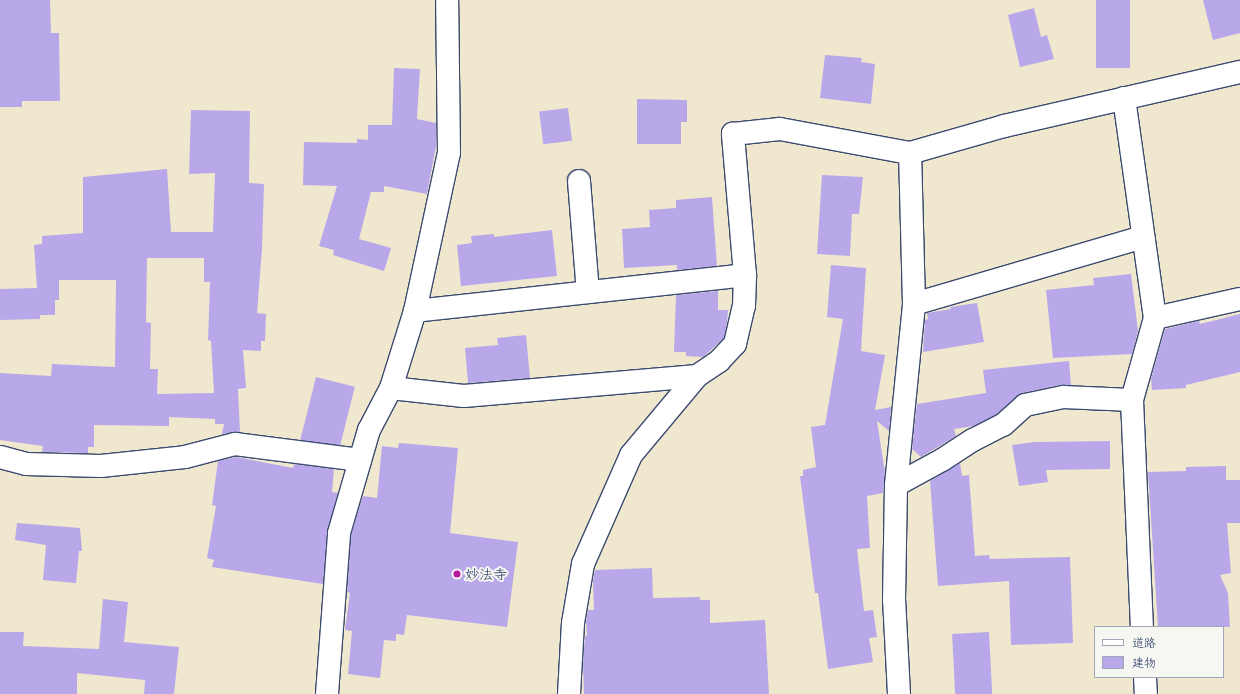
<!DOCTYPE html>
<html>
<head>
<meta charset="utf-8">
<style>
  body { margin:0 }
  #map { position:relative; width:1240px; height:694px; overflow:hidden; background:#f0e7cf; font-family:"Patrick Hand","Klee One",sans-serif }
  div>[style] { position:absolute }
  .building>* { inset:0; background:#b8a8ea; transform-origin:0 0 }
  .roads { filter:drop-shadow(1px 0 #3b4b6f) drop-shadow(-1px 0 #3b4b6f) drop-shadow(0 1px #3b4b6f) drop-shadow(0 -1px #3b4b6f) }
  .minor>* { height:22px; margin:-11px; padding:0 11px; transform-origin:11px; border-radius:11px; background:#fff }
  .dots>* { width:11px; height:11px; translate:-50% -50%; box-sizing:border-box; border:2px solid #f6f6f2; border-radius:50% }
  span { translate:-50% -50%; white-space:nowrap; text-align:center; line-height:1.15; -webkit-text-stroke:4px #f6f6f2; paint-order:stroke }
  .poi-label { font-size:14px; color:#1b2f5e }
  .left { translate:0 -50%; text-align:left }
  .legend { position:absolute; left:1094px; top:626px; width:130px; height:52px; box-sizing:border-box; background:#f6f6f2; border:1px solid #9ea6b7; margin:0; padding:5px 7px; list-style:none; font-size:12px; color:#1b2f5e }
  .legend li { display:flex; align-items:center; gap:8px; height:20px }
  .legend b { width:20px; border:1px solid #9ea6b7 }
</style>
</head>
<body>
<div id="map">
  <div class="building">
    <i style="clip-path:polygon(0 0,50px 0,51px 33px,59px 33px,60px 101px,22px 101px,22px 107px,0 107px)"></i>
    <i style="left:1096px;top:0;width:34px;height:68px"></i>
    <i style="clip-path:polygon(1203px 0,1240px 0,1240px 33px,1213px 40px)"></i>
    <i style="clip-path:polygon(1034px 8px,1041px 37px,1047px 35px,1054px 59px,1020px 67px,1008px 15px)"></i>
    <i style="clip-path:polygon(825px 55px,862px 58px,861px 62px,875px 64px,871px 104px,820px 98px)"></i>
    <i style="clip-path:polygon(394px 68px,420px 69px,417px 119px,436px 123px,436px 146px,427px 194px,384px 186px,384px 192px,371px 192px,359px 239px,391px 248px,384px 271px,333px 255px,334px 250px,319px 246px,337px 186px,303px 185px,304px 142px,357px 143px,357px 139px,368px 140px,368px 125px,392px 125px)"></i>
    <i style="clip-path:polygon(637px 99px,687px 100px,687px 122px,681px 122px,681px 144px,637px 144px)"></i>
    <i style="left:568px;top:108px;width:33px;height:29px;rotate:83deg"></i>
    <i style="clip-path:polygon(evenodd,191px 110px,250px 111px,249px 183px,264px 184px,262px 249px,257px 313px,266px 314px,265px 341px,261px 341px,261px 351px,243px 350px,246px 388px,238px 389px,240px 432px,222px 434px,224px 424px,215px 424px,215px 419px,169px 417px,169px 426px,94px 425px,94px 447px,88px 447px,88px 453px,42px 452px,43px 446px,0 440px,0 373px,51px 376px,52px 364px,115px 367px,116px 280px,59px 280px,59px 300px,55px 300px,55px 315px,40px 315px,40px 319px,0 320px,0 289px,37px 288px,34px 245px,42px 244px,42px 236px,83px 233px,83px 177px,167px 169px,171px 232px,213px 232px,215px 173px,189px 174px,191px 110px,147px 258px,204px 258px,204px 282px,210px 282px,208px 340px,211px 341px,214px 393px,157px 394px,158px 369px,150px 369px,151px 323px,146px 322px,147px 258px)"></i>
    <i style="clip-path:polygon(822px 175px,863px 177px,859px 214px,852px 214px,850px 256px,817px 254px)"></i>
    <i style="clip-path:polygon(712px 197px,717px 266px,677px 270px,677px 265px,624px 268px,622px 229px,650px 227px,649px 210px,676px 208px,676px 200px)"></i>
    <i style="clip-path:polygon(552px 230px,557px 276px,461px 286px,457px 245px,472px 243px,471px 236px,494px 234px,494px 237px)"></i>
    <i style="clip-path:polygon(831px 265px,866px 268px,861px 351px,885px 355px,875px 410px,891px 407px,889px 431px,877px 421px,885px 473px,883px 493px,867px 496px,870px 548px,857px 549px,864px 611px,873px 610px,877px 637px,869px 638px,873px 662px,828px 669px,818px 593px,815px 593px,800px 476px,803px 476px,803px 470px,816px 467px,811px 427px,825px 425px,843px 319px,827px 317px)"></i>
    <i style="clip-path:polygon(1131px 274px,1138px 331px,1132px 354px,1053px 358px,1046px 290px,1094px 285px,1093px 278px)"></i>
    <i style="clip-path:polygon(718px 291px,718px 310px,728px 310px,727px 323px,724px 338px,703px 357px,686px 356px,686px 352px,674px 352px,676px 295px)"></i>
    <i style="clip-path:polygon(977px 303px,984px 342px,923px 352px,925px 320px,928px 319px,927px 313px,951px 309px,950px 307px)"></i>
    <i style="clip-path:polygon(1240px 314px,1240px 372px,1186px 385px,1186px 388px,1152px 390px,1151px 379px,1165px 329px,1199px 321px,1200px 324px)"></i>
    <i style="clip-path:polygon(526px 335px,530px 378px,468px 383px,465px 348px,498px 345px,497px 338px)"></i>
    <i style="clip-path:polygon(1069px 361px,1071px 385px,1060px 385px,1022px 393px,996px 415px,974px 426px,954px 429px,956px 436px,921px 457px,912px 449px,917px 404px,986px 393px,983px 370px)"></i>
    <i style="left:316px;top:377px;width:40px;height:65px;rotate:14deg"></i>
    <i style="clip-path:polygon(1110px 441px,1110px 469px,1046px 470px,1048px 482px,1019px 486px,1012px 445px,1034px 442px)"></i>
    <i style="clip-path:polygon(399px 443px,458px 448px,450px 533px,518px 542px,507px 627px,407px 615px,404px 635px,396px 634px,396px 641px,384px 640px,380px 678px,348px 674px,352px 631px,345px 630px,350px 593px,347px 592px,351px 535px,363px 496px,377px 498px,382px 446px,398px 448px)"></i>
    <i style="clip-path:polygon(236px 457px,293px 468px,294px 464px,334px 469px,332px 492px,338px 493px,327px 532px,323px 584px,212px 567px,214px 560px,207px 558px,216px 506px,212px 505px,218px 461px)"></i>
    <i style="clip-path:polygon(960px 463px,962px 476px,969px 475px,975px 556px,989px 555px,990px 559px,1070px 557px,1073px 643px,1011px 645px,1009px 581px,938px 586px,930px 481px)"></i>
    <i style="clip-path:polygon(1226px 466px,1226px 480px,1240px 480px,1240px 523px,1227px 523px,1231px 573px,1220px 575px,1228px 593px,1230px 627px,1158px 627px,1148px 472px,1186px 471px,1186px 467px)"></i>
    <i style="clip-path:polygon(17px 523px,80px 528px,82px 551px,79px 551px,76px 583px,43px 580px,46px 545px,15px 540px)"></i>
    <i style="clip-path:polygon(652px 568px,653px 598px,700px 597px,700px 600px,710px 600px,710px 623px,765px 620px,769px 694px,584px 694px,583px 663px,585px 636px,587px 636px,586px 622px,588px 610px,594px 610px,593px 581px,595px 570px)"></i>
    <i style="clip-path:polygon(103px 599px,128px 602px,124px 642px,179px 647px,174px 694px,144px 694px,145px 680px,77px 673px,77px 694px,0 694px,0 632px,24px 632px,23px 646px,99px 649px)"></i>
    <i style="left:989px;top:632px;width:62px;height:37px;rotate:87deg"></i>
  </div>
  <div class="roads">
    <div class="minor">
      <i style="left:1124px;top:98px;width:222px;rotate:82deg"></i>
      <i style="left:1155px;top:318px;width:85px;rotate:105.7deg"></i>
      <i style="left:1132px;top:400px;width:227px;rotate:87.5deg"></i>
      <i style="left:579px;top:181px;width:111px;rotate:85.4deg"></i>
      <i style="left:914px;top:304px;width:239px;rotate:-16.3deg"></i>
      <i style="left:415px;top:311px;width:332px;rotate:-6.2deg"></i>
      <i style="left:1155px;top:318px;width:87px;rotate:-12.6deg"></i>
      <i style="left:391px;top:388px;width:73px;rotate:6.3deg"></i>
      <i style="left:464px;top:396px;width:234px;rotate:-4.9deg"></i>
      <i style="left:0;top:457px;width:27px;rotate:15deg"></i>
      <i style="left:26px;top:464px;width:75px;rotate:1.5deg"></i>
      <i style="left:101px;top:466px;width:84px;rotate:-6.1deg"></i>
      <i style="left:185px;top:457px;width:52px;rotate:-14.6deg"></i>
      <i style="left:235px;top:444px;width:126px;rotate:7.3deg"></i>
      <i style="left:896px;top:485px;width:52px;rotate:-28.5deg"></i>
      <i style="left:942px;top:460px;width:37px;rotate:-33deg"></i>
      <i style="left:973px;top:440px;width:34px;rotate:-27deg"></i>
      <i style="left:1003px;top:425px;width:30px;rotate:-42deg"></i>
      <i style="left:1025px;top:405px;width:39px;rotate:-12deg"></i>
      <i style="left:1063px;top:397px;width:69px;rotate:2.5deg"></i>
      <i style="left:1145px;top:677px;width:17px;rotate:87deg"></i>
      <i style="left:327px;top:694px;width:161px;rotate:-85.7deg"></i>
      <i style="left:339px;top:533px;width:107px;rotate:-73.8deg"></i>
      <i style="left:369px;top:430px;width:47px;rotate:-62.4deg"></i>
      <i style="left:391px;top:388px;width:81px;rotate:-72.7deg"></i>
      <i style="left:415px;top:311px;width:162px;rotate:-77.9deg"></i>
      <i style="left:449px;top:153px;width:153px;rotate:-90.7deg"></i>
      <i style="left:569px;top:694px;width:71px;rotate:-86.8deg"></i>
      <i style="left:573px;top:623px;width:60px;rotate:-80.4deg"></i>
      <i style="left:583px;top:564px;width:119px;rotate:-66.2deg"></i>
      <i style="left:631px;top:455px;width:103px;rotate:-50.1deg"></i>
      <i style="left:697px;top:376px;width:27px;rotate:-34deg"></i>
      <i style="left:719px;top:361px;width:23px;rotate:-47deg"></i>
      <i style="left:735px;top:344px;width:39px;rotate:-77deg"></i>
      <i style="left:744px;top:306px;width:31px;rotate:-88deg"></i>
      <i style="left:745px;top:275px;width:142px;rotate:-94.9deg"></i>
      <i style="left:733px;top:134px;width:47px;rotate:-6.1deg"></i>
      <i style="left:780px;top:129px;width:132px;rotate:10.5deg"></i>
      <i style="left:899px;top:694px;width:94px;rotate:-93deg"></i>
      <i style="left:894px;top:600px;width:115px;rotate:-89deg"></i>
      <i style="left:896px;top:485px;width:182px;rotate:-84.3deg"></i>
      <i style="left:914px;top:304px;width:151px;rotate:-91.5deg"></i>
      <i style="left:910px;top:153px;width:98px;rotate:-16deg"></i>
      <i style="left:1004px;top:126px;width:242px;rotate:-12.9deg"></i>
    </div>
  </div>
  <div class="dots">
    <i style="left:457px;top:574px;background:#b5179e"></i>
  </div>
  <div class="poi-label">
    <span class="left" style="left:465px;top:574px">妙法寺</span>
  </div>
  <ul class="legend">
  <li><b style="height:5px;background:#fff"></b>道路</li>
  <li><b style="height:11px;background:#b8a8ea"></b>建物</li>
  </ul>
</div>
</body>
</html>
